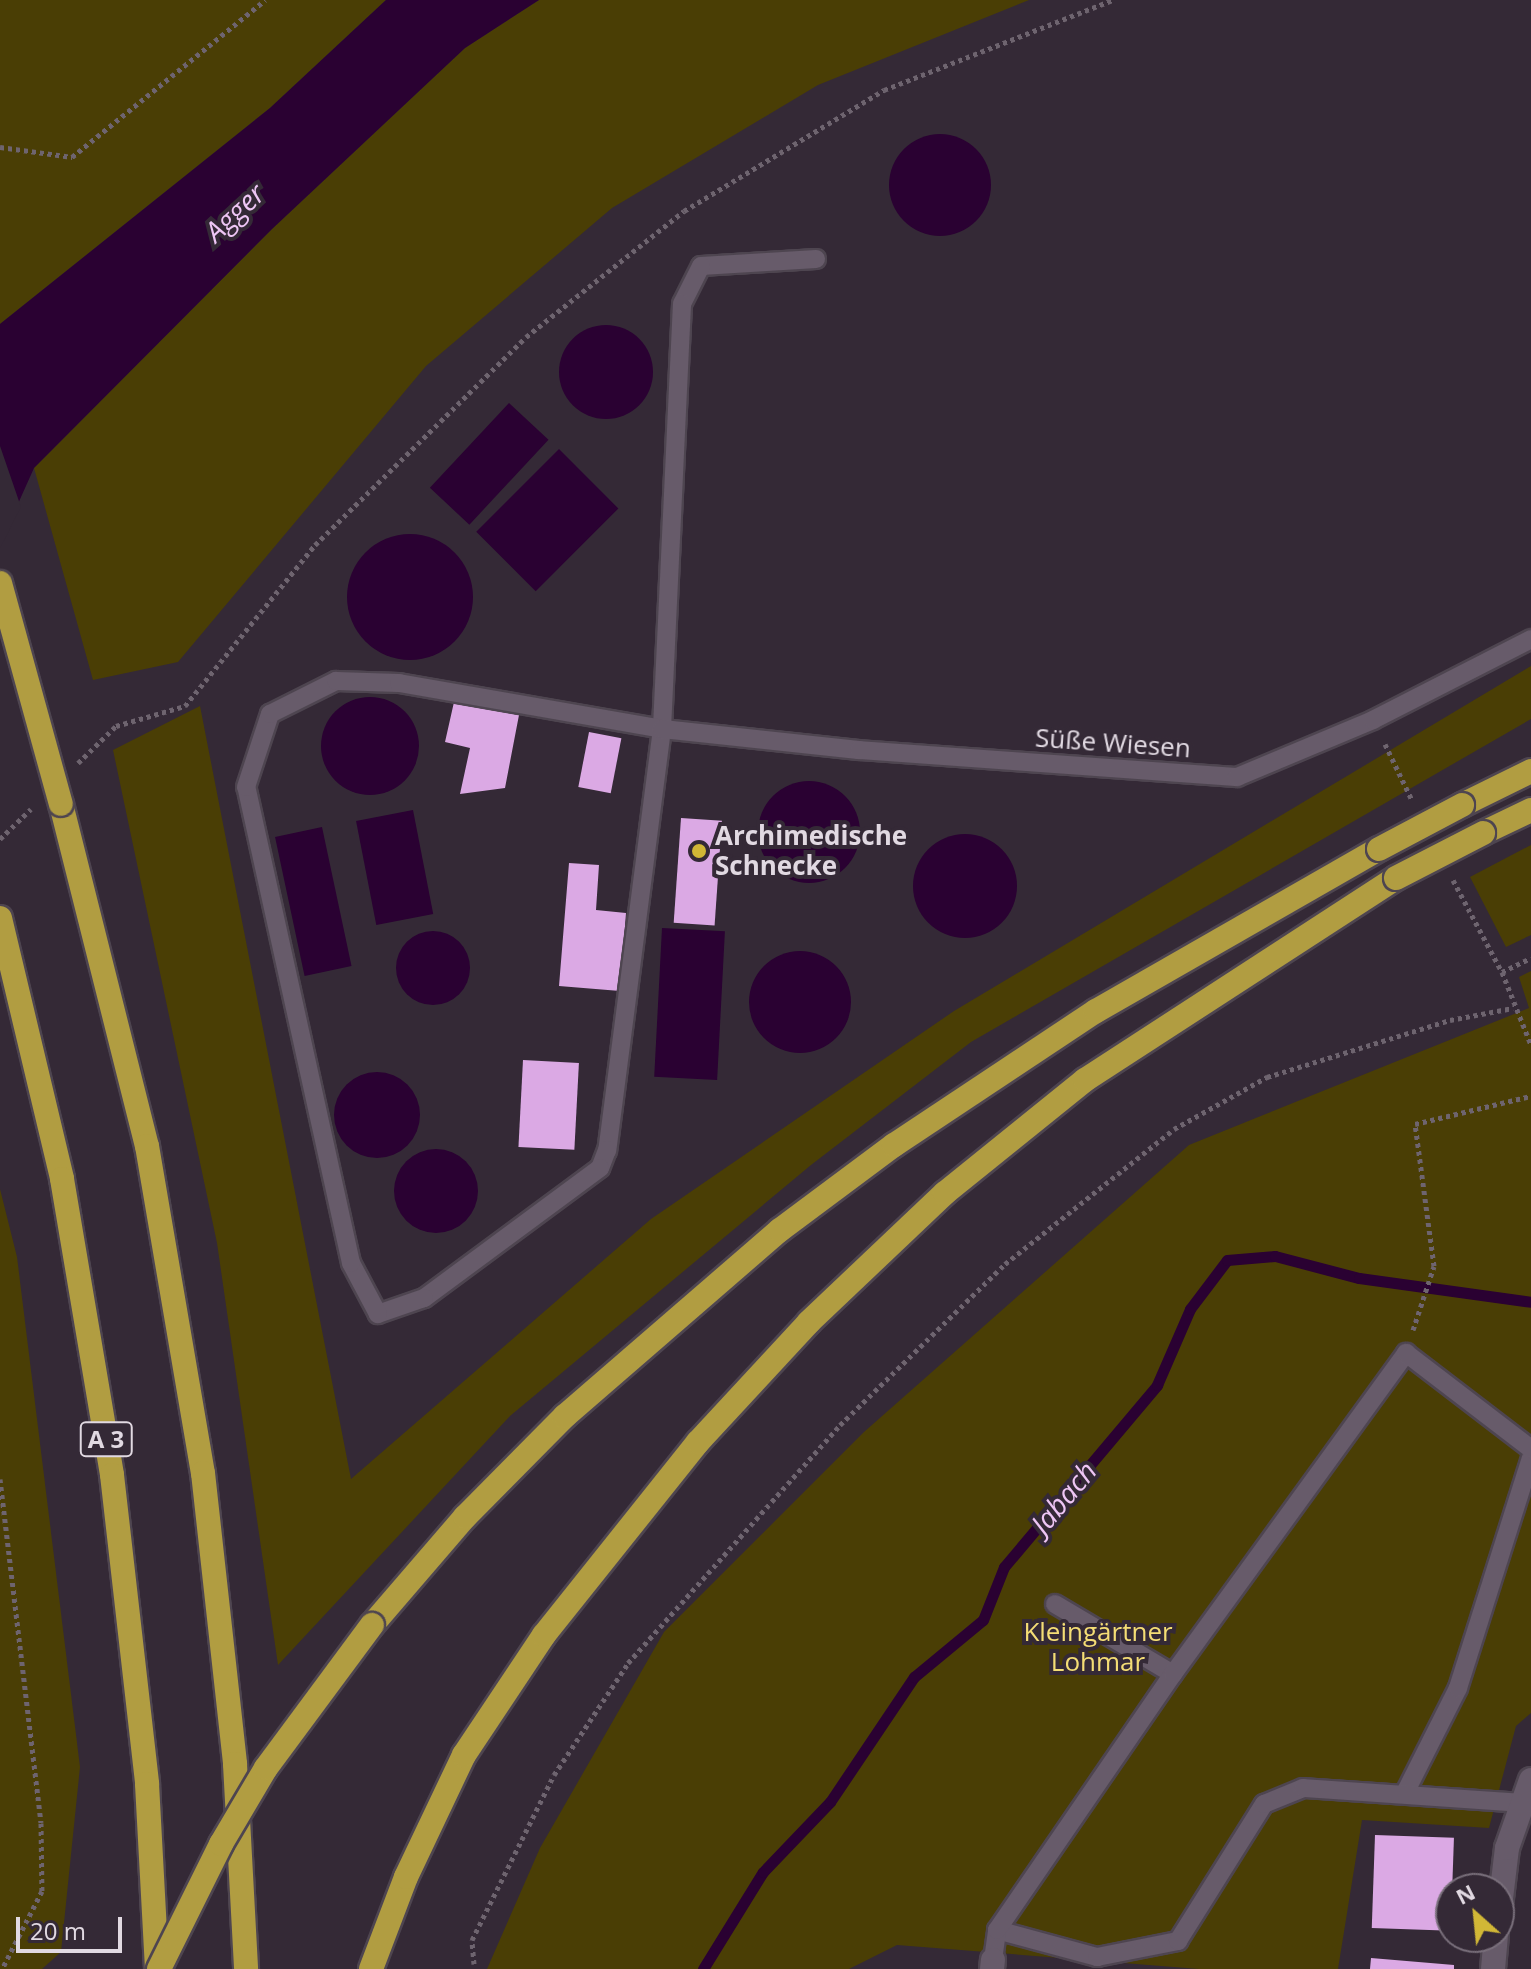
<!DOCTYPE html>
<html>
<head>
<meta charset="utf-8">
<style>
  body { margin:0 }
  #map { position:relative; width:1531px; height:1969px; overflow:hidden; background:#342936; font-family:"Open Sans",sans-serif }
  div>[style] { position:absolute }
  .green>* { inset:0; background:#4a3e05 }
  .water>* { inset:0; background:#2a0132; transform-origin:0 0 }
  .round { border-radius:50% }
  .pier>* { inset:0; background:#342936 }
  .stream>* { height:11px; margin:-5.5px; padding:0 5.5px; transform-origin:5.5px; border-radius:5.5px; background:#2a0132 }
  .building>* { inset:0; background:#dba9e4; transform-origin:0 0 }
  .path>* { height:5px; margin-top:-2.5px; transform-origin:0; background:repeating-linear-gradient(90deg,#6e646f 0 4px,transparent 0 8px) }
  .roads { filter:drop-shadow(2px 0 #4e4550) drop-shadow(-2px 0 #4e4550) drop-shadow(0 2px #4e4550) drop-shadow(0 -2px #4e4550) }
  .lane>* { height:18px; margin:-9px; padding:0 9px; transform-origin:9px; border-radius:9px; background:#675b6a }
  .street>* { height:24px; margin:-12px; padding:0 12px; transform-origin:12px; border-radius:12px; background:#675b6a }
  .highway>* { height:24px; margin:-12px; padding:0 12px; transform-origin:12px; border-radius:12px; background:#b19d41 }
  .bridges { filter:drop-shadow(2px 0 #4e4550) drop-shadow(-2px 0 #4e4550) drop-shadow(0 2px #4e4550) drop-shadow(0 -2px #4e4550) }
  .highway-bridge>* { height:24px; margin:-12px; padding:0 12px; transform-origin:12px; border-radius:12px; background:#b19d41 }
  .dots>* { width:22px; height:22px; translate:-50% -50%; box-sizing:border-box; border:4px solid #342936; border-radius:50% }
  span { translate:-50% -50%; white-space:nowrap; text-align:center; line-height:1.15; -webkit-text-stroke:8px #342936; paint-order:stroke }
  .shield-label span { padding:2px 6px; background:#342936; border:2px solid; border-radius:6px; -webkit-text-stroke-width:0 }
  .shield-label { font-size:24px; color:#e1d9e2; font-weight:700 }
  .street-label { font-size:26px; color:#e1d9e2 }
  .poi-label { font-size:26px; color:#e1d9e2; font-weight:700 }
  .left { translate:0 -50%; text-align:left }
  .park-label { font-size:26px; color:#f4dd75 }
  .water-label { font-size:28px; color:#eec6f5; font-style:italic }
  .north { position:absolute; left:1435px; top:1873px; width:80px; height:80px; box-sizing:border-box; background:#342936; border:2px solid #796f7b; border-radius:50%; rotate:333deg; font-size:22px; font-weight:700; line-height:32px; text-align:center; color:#e1d9e2 }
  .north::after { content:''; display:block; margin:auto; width:28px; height:36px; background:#d1b736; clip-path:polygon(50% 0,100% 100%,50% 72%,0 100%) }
  .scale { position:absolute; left:16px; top:1917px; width:106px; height:36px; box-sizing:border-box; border:4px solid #e1d9e2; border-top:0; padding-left:10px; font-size:24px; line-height:28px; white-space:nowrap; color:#e1d9e2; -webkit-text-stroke:6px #342936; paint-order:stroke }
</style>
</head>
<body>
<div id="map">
  <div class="green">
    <i style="clip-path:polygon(0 0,386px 0,270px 108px,0 324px)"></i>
    <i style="clip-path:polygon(539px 0,1029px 0,818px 85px,612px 208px,426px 366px,178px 662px,93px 680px,34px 468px,272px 229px,465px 48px)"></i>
    <i style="clip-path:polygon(1531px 666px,1531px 719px,971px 1042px,811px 1165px,510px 1416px,278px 1665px,217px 1243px,113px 750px,200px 706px,351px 1479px,651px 1219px,954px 1011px)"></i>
    <i style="clip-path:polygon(1531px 845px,1531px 935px,1506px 947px,1470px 877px)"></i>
    <i style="clip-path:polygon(1531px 971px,1531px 1713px,1516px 1726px,1489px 1828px,1362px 1820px,1338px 1969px,1199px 1969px,897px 1945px,849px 1969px,487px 1969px,540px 1848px,664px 1632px,864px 1432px,1189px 1145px,1529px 1008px,1519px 977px)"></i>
    <i style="clip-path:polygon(0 1189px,17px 1257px,80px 1767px,61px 1952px,42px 1969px,0 1969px)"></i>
  </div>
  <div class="water">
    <i style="clip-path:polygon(386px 0,539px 0,465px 48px,272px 229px,34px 468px,0 544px,0 324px,270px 108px)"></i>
    <i class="round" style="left:889px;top:134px;width:102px;height:102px"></i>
    <i class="round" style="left:559px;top:325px;width:94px;height:94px"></i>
    <i style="left:509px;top:403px;width:54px;height:116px;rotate:43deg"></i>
    <i style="left:559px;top:449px;width:84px;height:117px;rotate:45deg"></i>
    <i class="round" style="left:347px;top:534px;width:126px;height:126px"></i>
    <i class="round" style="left:321px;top:697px;width:98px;height:98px"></i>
    <i class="round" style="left:758px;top:781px;width:102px;height:102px"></i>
    <i style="left:413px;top:810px;width:106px;height:58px;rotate:79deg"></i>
    <i style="left:322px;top:827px;width:142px;height:48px;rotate:78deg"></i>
    <i class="round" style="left:913px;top:834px;width:104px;height:104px"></i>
    <i style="left:662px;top:928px;width:63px;height:149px;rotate:3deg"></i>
    <i class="round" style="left:396px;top:931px;width:74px;height:74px"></i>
    <i class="round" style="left:749px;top:951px;width:102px;height:102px"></i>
    <i class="round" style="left:334px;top:1072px;width:86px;height:86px"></i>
    <i class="round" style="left:394px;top:1149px;width:84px;height:84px"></i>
  </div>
  <div class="pier">
    <i style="clip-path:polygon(0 446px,21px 507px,0 548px)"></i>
  </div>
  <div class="stream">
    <i style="left:703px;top:1969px;width:114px;rotate:-58.3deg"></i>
    <i style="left:763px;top:1872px;width:97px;rotate:-46.3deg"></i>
    <i style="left:830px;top:1802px;width:151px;rotate:-56.1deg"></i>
    <i style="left:914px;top:1677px;width:89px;rotate:-39.6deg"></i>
    <i style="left:983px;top:1620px;width:57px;rotate:-68.4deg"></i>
    <i style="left:1004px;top:1567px;width:238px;rotate:-49.9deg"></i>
    <i style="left:1157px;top:1385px;width:83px;rotate:-66.5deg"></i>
    <i style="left:1190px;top:1309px;width:61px;rotate:-52.9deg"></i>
    <i style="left:1227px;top:1260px;width:48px;rotate:-4.8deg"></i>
    <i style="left:1275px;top:1256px;width:87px;rotate:14.7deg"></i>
    <i style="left:1359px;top:1278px;width:174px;rotate:7.9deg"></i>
  </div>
  <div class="building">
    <i style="clip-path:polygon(454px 702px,519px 715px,505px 788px,460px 794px,470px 748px,445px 742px)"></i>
    <i style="left:589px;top:732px;width:33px;height:56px;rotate:11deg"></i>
    <i style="left:681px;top:818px;width:41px;height:105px;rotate:4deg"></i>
    <i style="clip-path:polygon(569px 863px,599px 865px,596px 910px,626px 913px,620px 991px,559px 986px)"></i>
    <i style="left:523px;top:1060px;width:56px;height:87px;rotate:3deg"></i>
    <i style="left:1375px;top:1835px;width:79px;height:93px;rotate:2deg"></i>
    <i style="clip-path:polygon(1371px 1958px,1454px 1965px,1454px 1969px,1370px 1969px)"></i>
  </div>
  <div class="path">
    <i style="left:0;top:147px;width:73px;rotate:7.9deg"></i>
    <i style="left:72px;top:157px;width:249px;rotate:-39.1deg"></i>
    <i style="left:1385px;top:744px;width:62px;rotate:64.3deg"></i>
    <i style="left:78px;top:763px;width:53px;rotate:-44.2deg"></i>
    <i style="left:116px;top:726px;width:72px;rotate:-16.2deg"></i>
    <i style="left:185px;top:706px;width:207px;rotate:-51.1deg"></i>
    <i style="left:315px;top:545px;width:296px;rotate:-44.6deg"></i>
    <i style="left:526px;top:337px;width:202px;rotate:-38.6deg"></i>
    <i style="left:684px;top:211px;width:234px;rotate:-31.2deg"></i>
    <i style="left:884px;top:90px;width:246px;rotate:-21.5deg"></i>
    <i style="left:0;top:839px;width:43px;rotate:-44.1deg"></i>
    <i style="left:1453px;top:880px;width:104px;rotate:62deg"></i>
    <i style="left:1502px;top:972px;width:79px;rotate:68.3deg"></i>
    <i style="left:1502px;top:972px;width:32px;rotate:-26deg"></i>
    <i style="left:1413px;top:1330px;width:67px;rotate:-71.8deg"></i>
    <i style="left:1434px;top:1266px;width:143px;rotate:-97.6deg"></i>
    <i style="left:1415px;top:1124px;width:119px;rotate:-13.6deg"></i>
    <i style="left:0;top:1479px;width:346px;rotate:83.2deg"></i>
    <i style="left:41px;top:1823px;width:68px;rotate:89.2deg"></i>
    <i style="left:42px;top:1891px;width:88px;rotate:117.1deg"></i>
    <i style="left:474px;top:1964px;width:24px;rotate:-95deg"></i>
    <i style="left:472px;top:1940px;width:184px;rotate:-63.6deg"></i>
    <i style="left:554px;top:1775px;width:134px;rotate:-56.5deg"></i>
    <i style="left:628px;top:1663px;width:319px;rotate:-48.3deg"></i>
    <i style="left:840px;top:1425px;width:231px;rotate:-44.3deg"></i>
    <i style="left:1005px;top:1264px;width:216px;rotate:-38.6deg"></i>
    <i style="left:1174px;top:1129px;width:107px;rotate:-29.2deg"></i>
    <i style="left:1267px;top:1077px;width:192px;rotate:-17.3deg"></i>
    <i style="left:1450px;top:1020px;width:64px;rotate:-10.8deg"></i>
  </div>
  <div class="roads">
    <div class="lane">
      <i style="left:816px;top:259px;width:115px;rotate:176.5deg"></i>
      <i style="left:701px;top:266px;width:42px;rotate:116.6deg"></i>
      <i style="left:682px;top:304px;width:425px;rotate:92.7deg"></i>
      <i style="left:662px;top:729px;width:425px;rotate:97.4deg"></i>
      <i style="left:607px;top:1150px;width:19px;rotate:111deg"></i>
      <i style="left:600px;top:1168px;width:219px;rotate:143.5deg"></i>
      <i style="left:424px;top:1298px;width:49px;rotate:160.8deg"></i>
      <i style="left:378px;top:1314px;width:58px;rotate:-117.9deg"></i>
      <i style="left:351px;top:1263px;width:487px;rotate:-102.4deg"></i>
      <i style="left:246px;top:787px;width:77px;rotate:-71.8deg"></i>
      <i style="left:270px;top:714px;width:74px;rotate:-26.6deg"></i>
      <i style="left:336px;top:681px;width:63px;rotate:1.8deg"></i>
      <i style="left:399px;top:683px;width:267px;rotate:9.9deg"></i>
      <i style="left:662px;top:729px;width:198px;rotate:6.1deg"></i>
      <i style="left:859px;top:750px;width:379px;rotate:4.1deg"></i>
      <i style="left:1237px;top:777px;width:147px;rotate:-22.7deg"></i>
      <i style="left:1373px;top:720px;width:178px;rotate:-27.1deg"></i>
      <i style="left:1055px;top:1604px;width:137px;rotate:30.7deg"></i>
      <i style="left:1406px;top:1791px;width:115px;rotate:-63.2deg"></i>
      <i style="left:1458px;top:1688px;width:241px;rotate:-72.4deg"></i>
      <i style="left:997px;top:1930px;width:104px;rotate:15.1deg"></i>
      <i style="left:1097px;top:1957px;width:83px;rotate:-11.2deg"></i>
      <i style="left:1178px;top:1941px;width:162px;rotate:-57.9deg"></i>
      <i style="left:1264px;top:1804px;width:42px;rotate:-22.3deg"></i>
      <i style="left:1303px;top:1788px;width:219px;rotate:3.9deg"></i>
      <i style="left:993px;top:1960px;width:30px;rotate:-82deg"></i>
      <i style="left:997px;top:1930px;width:311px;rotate:-55.5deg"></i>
      <i style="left:1173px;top:1674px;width:397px;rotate:-54deg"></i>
      <i style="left:1406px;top:1353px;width:158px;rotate:37.5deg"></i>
    </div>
    <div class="street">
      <i style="left:1499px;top:1915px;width:67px;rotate:-83.2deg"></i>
      <i style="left:1507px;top:1848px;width:72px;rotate:-70.6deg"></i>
      <i style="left:992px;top:1969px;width:9px;rotate:-84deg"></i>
      <i style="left:1493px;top:1969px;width:32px;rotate:-85deg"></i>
    </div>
    <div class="highway">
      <i style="left:61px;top:804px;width:353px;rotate:75.9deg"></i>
      <i style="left:147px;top:1146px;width:332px;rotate:80.3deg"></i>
      <i style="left:203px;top:1473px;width:293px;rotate:83.7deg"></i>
      <i style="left:235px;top:1764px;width:205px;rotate:86.9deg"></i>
      <i style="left:1462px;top:805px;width:77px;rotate:-26.2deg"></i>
      <i style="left:1483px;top:833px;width:53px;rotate:-25.6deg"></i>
      <i style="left:0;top:918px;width:268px;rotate:76.6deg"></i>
      <i style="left:62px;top:1179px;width:300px;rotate:80.4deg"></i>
      <i style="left:112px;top:1475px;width:311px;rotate:83.5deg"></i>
      <i style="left:147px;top:1784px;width:185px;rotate:86.9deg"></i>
      <i style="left:372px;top:1625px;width:143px;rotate:-49.3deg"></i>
      <i style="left:465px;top:1517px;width:142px;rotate:-45.3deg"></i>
      <i style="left:565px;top:1416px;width:284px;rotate:-40.9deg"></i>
      <i style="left:780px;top:1230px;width:142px;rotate:-36.7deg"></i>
      <i style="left:894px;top:1145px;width:242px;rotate:-33.6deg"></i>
      <i style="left:1096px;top:1011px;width:326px;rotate:-29.8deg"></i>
      <i style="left:371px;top:1969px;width:98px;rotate:-69.2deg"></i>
      <i style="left:406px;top:1877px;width:135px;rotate:-64.6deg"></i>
      <i style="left:464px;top:1755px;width:144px;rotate:-56.3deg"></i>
      <i style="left:544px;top:1635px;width:247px;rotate:-51.4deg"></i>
      <i style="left:698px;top:1442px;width:163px;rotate:-47.2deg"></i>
      <i style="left:809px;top:1322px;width:187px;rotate:-43.5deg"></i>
      <i style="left:945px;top:1193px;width:180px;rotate:-38.9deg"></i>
      <i style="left:1085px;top:1080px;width:371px;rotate:-33deg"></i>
    </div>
  </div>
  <div class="bridges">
    <div class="highway-bridge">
      <i style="left:0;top:583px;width:229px;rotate:74.6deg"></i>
      <i style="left:1379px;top:849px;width:94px;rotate:-27.9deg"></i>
      <i style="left:1396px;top:878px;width:98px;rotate:-27.3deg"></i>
      <i style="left:159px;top:1969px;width:140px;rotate:-63.6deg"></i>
      <i style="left:221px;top:1844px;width:88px;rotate:-59.4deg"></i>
      <i style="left:266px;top:1768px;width:178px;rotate:-53.5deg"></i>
    </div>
  </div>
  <div class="dots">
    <i style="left:699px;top:851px;background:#d1b736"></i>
  </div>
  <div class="shield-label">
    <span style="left:106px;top:1439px">A 3</span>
  </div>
  <div class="street-label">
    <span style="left:1113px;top:743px;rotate:4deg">Süße Wiesen</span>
  </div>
  <div class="poi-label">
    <span class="left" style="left:715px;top:851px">Archimedische<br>Schnecke</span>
  </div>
  <div class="park-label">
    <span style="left:1098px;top:1647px">Kleingärtner<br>Lohmar</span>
  </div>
  <div class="water-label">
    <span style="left:234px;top:212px;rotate:-43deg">Agger</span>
    <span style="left:1063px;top:1497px;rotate:-50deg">Jabach</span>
  </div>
  <div class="north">N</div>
  <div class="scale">20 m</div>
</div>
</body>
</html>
